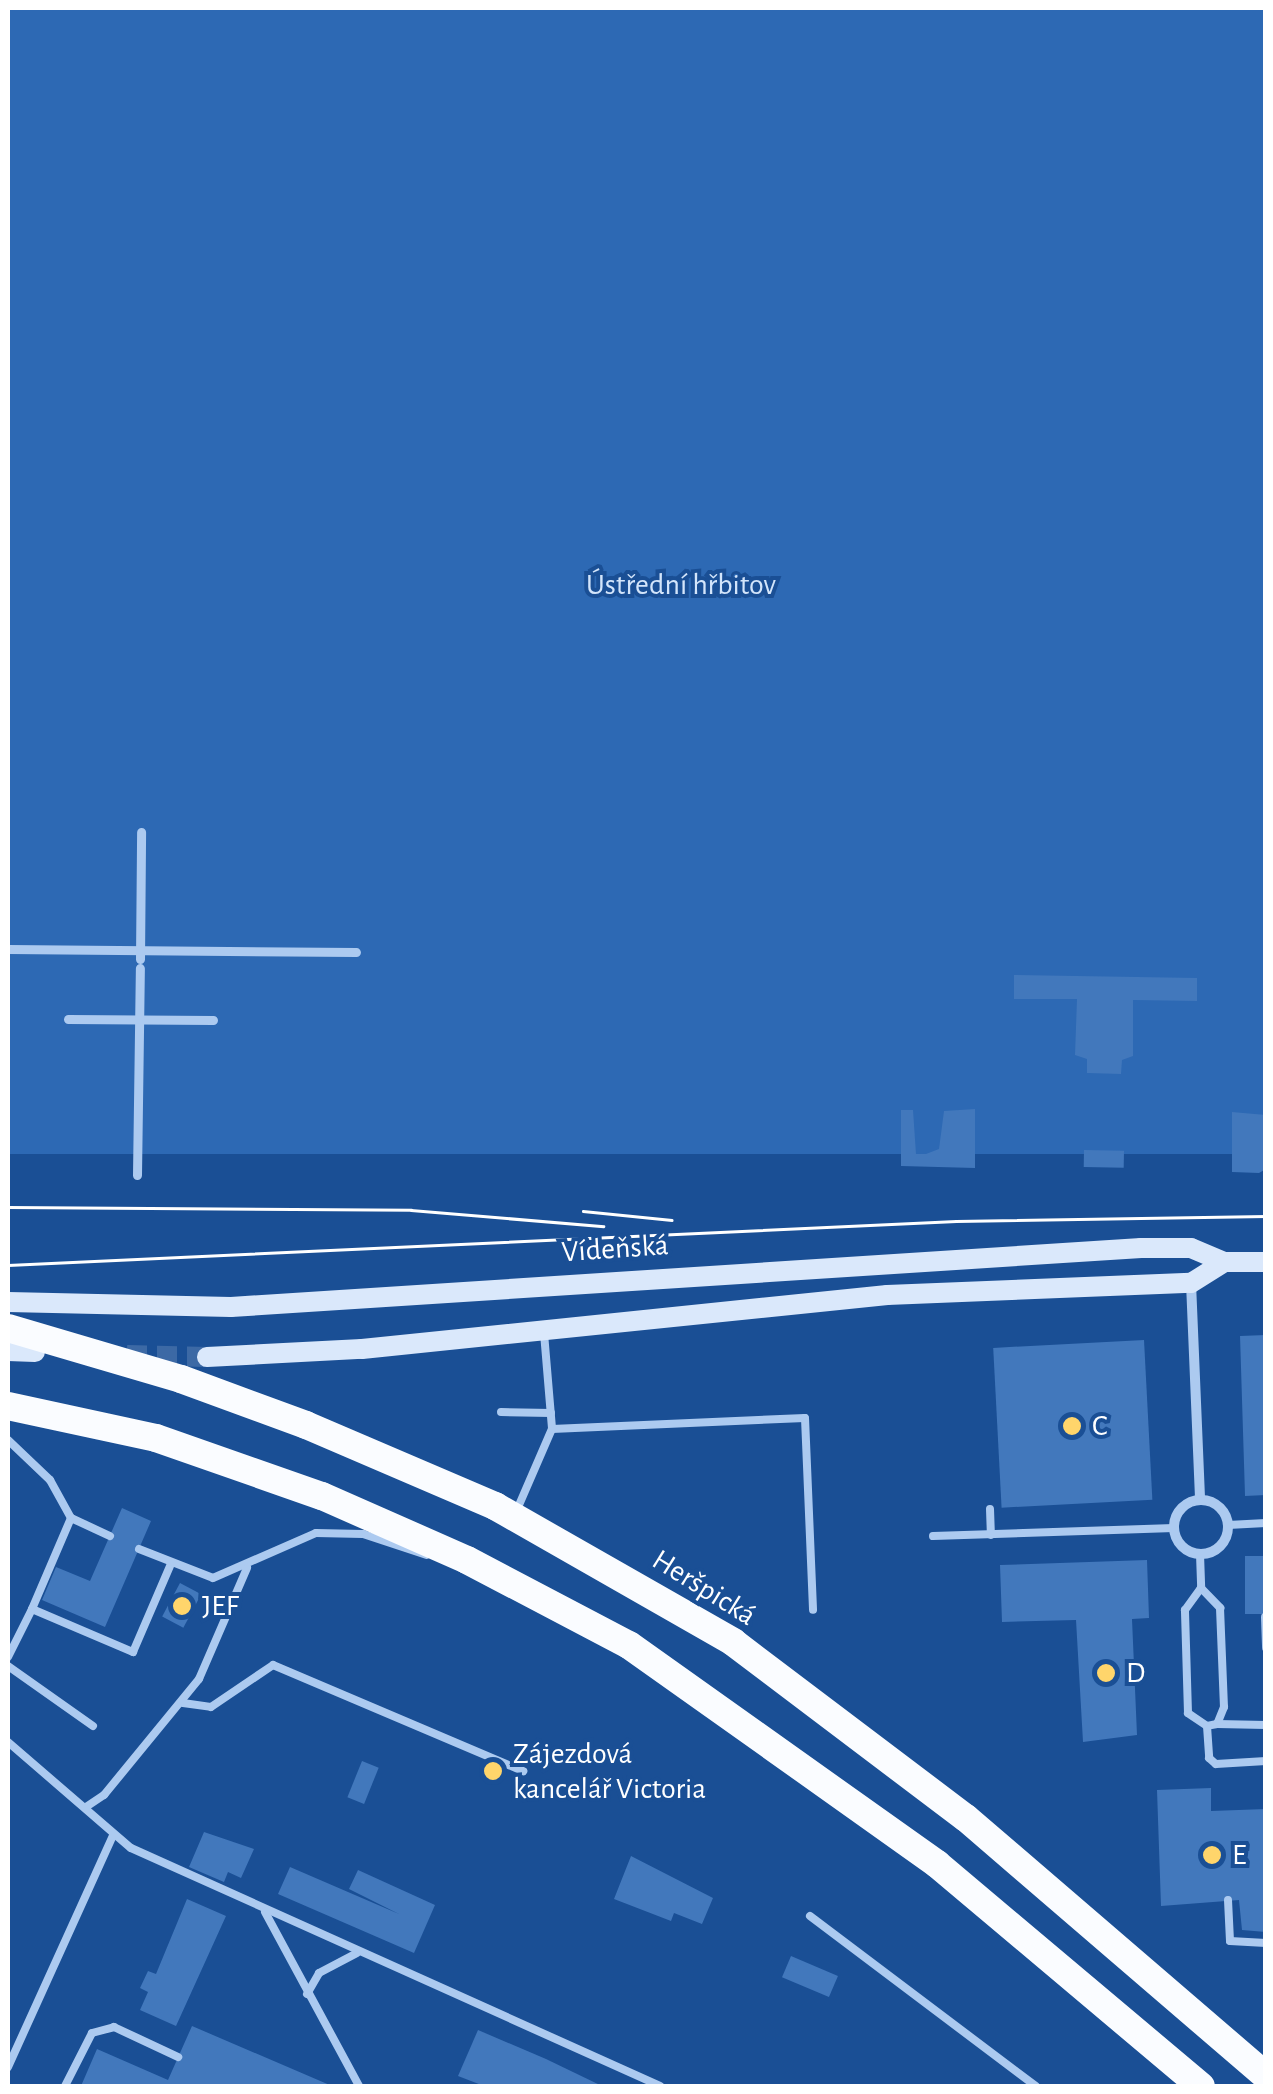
<!DOCTYPE html>
<html>
<head>
<meta charset="utf-8">
<style>
  body { margin:0 }
  #map { position:relative; width:1273px; height:2094px; overflow:hidden; background:#1a4f95; font-family:"Alegreya Sans",sans-serif }
  div>[style] { position:absolute }
  .green>* { inset:0; background:#2d69b4; transform-origin:0 0 }
  .building>* { inset:0; background:#4278bc; transform-origin:0 0 }
  .secondary-tunnel>* { height:20px; margin-top:-10px; transform-origin:0; background:repeating-linear-gradient(90deg,#3c69a5 0 20px,transparent 0 30px) }
  .service>* { height:8px; margin:-4px; padding:0 4px; transform-origin:4px; border-radius:4px; background:#accaf0 }
  .pedestrian>* { height:9px; margin:-4.5px; padding:0 4.5px; transform-origin:4.5px; border-radius:4.5px; background:#accaf0 }
  .minor>* { height:10px; margin:-5px; padding:0 5px; transform-origin:5px; border-radius:5px; background:#accaf0 }
  .minor>.ring { margin:-5px; padding:0; box-sizing:content-box; background:none; border:10px solid #accaf0; border-radius:50% }
  .secondary>* { height:20px; margin:-10px; padding:0 10px; transform-origin:10px; border-radius:10px; background:#dae8fb }
  .trunk>* { height:28px; margin:-14px; padding:0 14px; transform-origin:14px; border-radius:14px; background:#fafcff }
  .tram>* { height:2.5px; margin:-1.25px; padding:0 1.25px; transform-origin:1.25px; border-radius:1.25px; background:#fff }
  .trunk-bridge>* { height:28px; margin:-14px; padding:0 14px; transform-origin:14px; border-radius:14px; background:#fafcff }
  .dots>* { width:28px; height:28px; translate:-50% -50%; box-sizing:border-box; border:5px solid #1a4f95; border-radius:50% }
  span { translate:-50% -50%; white-space:nowrap; text-align:center; line-height:1.15; -webkit-text-stroke:8px #1a4f95; paint-order:stroke }
  .park-label { font-size:30px; color:#d3e5fb }
  .street-label { font-size:30px; color:#fff }
  .poi-label { font-size:30px; color:#fff }
  .left { translate:0 -50%; text-align:left }
  .frame { position:absolute; inset:0; border:10px solid #fff; pointer-events:none }
</style>
</head>
<body>
<div id="map">
  <div class="green">
    <i style="left:8px;top:8px;width:1257px;height:1146px"></i>
  </div>
  <div class="building">
    <i style="clip-path:polygon(1014px 975px,1197px 978px,1197px 1001px,1133px 1000px,1133px 1056px,1122px 1060px,1121px 1074px,1087px 1073px,1087px 1059px,1075px 1055px,1077px 999px,1014px 999px)"></i>
    <i style="clip-path:polygon(975px 1109px,975px 1168px,901px 1166px,901px 1110px,913px 1110px,916px 1154px,926px 1154px,939px 1149px,944px 1111px)"></i>
    <i style="clip-path:polygon(1232px 1112px,1266px 1115px,1266px 1169px,1259px 1173px,1232px 1172px)"></i>
    <i style="left:1084px;top:1150px;width:40px;height:17px;rotate:1deg"></i>
    <i style="clip-path:polygon(1266px 1335px,1266px 1495px,1245px 1496px,1240px 1336px)"></i>
    <i style="left:1144px;top:1340px;width:160px;height:151px;rotate:87deg"></i>
    <i style="clip-path:polygon(122px 1508px,151px 1521px,105px 1627px,42px 1600px,56px 1567px,90px 1581px)"></i>
    <i style="left:1245px;top:1556px;width:21px;height:58px"></i>
    <i style="clip-path:polygon(1147px 1560px,1149px 1618px,1132px 1619px,1137px 1735px,1083px 1742px,1076px 1620px,1002px 1622px,1000px 1565px)"></i>
    <i style="left:180px;top:1583px;width:24px;height:38px;rotate:28deg"></i>
    <i style="left:362px;top:1761px;width:18px;height:39px;rotate:22deg"></i>
    <i style="clip-path:polygon(1211px 1788px,1211px 1811px,1266px 1809px,1266px 1932px,1242px 1930px,1239px 1900px,1161px 1906px,1157px 1790px)"></i>
    <i style="clip-path:polygon(204px 1832px,254px 1849px,241px 1878px,228px 1872px,224px 1882px,189px 1867px)"></i>
    <i style="clip-path:polygon(631px 1856px,713px 1898px,702px 1924px,674px 1913px,671px 1921px,614px 1899px)"></i>
    <i style="clip-path:polygon(290px 1867px,399px 1914px,349px 1889px,358px 1870px,435px 1905px,414px 1953px,278px 1894px)"></i>
    <i style="clip-path:polygon(187px 1899px,226px 1916px,176px 2026px,140px 2010px,148px 1992px,140px 1988px,148px 1971px,156px 1974px)"></i>
    <i style="left:791px;top:1956px;width:51px;height:23px;rotate:23deg"></i>
    <i style="clip-path:polygon(192px 2026px,332px 2086px,81px 2086px,97px 2049px,168px 2080px)"></i>
    <i style="clip-path:polygon(478px 2030px,546px 2059px,602px 2086px,484px 2086px,458px 2076px)"></i>
  </div>
  <div class="secondary-tunnel">
    <i style="left:127px;top:1355px;width:80px;rotate:1.4deg"></i>
  </div>
  <div class="service">
    <i style="left:544px;top:1333px;width:96px;rotate:85.2deg"></i>
    <i style="left:501px;top:1412px;width:50px;rotate:1.1deg"></i>
    <i style="left:8px;top:1440px;width:58px;rotate:43.6deg"></i>
    <i style="left:50px;top:1480px;width:43px;rotate:61.1deg"></i>
    <i style="left:71px;top:1518px;width:43px;rotate:24.8deg"></i>
    <i style="left:990px;top:1509px;width:26px;rotate:88deg"></i>
    <i style="left:516px;top:1512px;width:90px;rotate:-66.6deg"></i>
    <i style="left:552px;top:1429px;width:253px;rotate:-2.5deg"></i>
    <i style="left:805px;top:1418px;width:192px;rotate:87.6deg"></i>
    <i style="left:71px;top:1518px;width:99px;rotate:113.2deg"></i>
    <i style="left:32px;top:1609px;width:110px;rotate:23.1deg"></i>
    <i style="left:133px;top:1652px;width:94px;rotate:-66.7deg"></i>
    <i style="left:1228px;top:1525px;width:38px;rotate:-3deg"></i>
    <i style="left:933px;top:1536px;width:241px;rotate:-1.9deg"></i>
    <i style="left:139px;top:1549px;width:79px;rotate:21.4deg"></i>
    <i style="left:213px;top:1578px;width:112px;rotate:-23.6deg"></i>
    <i style="left:316px;top:1533px;width:47px;rotate:1.2deg"></i>
    <i style="left:363px;top:1534px;width:67px;rotate:18.2deg"></i>
    <i style="left:1200px;top:1554px;width:34px;rotate:88deg"></i>
    <i style="left:1201px;top:1588px;width:28px;rotate:46deg"></i>
    <i style="left:1220px;top:1608px;width:99px;rotate:87.7deg"></i>
    <i style="left:1224px;top:1707px;width:18px;rotate:112deg"></i>
    <i style="left:1217px;top:1724px;width:10px;rotate:169deg"></i>
    <i style="left:1207px;top:1726px;width:23px;rotate:-146deg"></i>
    <i style="left:1188px;top:1713px;width:103px;rotate:-91.7deg"></i>
    <i style="left:1185px;top:1610px;width:27px;rotate:-54deg"></i>
    <i style="left:1265px;top:1617px;width:31px;rotate:88deg"></i>
    <i style="left:8px;top:1657px;width:54px;rotate:-63.4deg"></i>
    <i style="left:8px;top:1666px;width:104px;rotate:35.2deg"></i>
    <i style="left:183px;top:1703px;width:28px;rotate:8deg"></i>
    <i style="left:211px;top:1707px;width:75px;rotate:-34.1deg"></i>
    <i style="left:273px;top:1665px;width:272px;rotate:23deg"></i>
    <i style="left:1217px;top:1724px;width:49px;rotate:1.2deg"></i>
    <i style="left:1207px;top:1726px;width:32px;rotate:86deg"></i>
    <i style="left:1209px;top:1758px;width:9px;rotate:41deg"></i>
    <i style="left:1216px;top:1764px;width:50px;rotate:-3.4deg"></i>
    <i style="left:8px;top:1742px;width:162px;rotate:40.8deg"></i>
    <i style="left:131px;top:1848px;width:580px;rotate:24.22deg"></i>
    <i style="left:86px;top:1807px;width:22px;rotate:-34deg"></i>
    <i style="left:104px;top:1795px;width:150px;rotate:-50.7deg"></i>
    <i style="left:199px;top:1679px;width:121px;rotate:-66.6deg"></i>
    <i style="left:1228px;top:1900px;width:41px;rotate:87.2deg"></i>
    <i style="left:1230px;top:1941px;width:36px;rotate:3deg"></i>
    <i style="left:265px;top:1912px;width:198px;rotate:61.6deg"></i>
    <i style="left:810px;top:1916px;width:283px;rotate:37deg"></i>
    <i style="left:307px;top:1994px;width:24px;rotate:-60deg"></i>
    <i style="left:319px;top:1973px;width:43px;rotate:-27.8deg"></i>
    <i style="left:8px;top:2067px;width:254px;rotate:-65.6deg"></i>
    <i style="left:65px;top:2086px;width:59px;rotate:-63deg"></i>
    <i style="left:92px;top:2033px;width:23px;rotate:-15deg"></i>
    <i style="left:114px;top:2027px;width:71px;rotate:25.1deg"></i>
  </div>
  <div class="pedestrian">
    <i style="left:8px;top:949px;width:348px;rotate:0.5deg"></i>
    <i style="left:140px;top:959px;width:127px;rotate:-89.5deg"></i>
    <i style="left:68px;top:1019px;width:145px;rotate:0.4deg"></i>
    <i style="left:137px;top:1175px;width:207px;rotate:-89.2deg"></i>
  </div>
  <div class="minor">
    <i style="left:1191px;top:1283px;width:216px;rotate:87.6deg"></i>
    <i class="ring" style="left:1174px;top:1500px;width:44px;height:44px"></i>
  </div>
  <div class="secondary">
    <i style="left:8px;top:1302px;width:223px;rotate:1.3deg"></i>
    <i style="left:231px;top:1307px;width:912px;rotate:-3.71deg"></i>
    <i style="left:1141px;top:1248px;width:50px"></i>
    <i style="left:1191px;top:1248px;width:36px;rotate:23deg"></i>
    <i style="left:1224px;top:1262px;width:42px"></i>
    <i style="left:8px;top:1351px;width:27px;rotate:2deg"></i>
    <i style="left:207px;top:1357px;width:155px;rotate:-3deg"></i>
    <i style="left:362px;top:1349px;width:528px;rotate:-5.87deg"></i>
    <i style="left:887px;top:1295px;width:304px;rotate:-2.3deg"></i>
    <i style="left:1191px;top:1283px;width:39px;rotate:-32deg"></i>
  </div>
  <div class="trunk">
    <i style="left:8px;top:1406px;width:151px;rotate:12.2deg"></i>
    <i style="left:156px;top:1438px;width:176px;rotate:19.3deg"></i>
    <i style="left:322px;top:1496px;width:158px;rotate:23.8deg"></i>
    <i style="left:467px;top:1560px;width:183px;rotate:27.7deg"></i>
    <i style="left:629px;top:1645px;width:378px;rotate:35.4deg"></i>
    <i style="left:937px;top:1864px;width:345px;rotate:40.1deg"></i>
    <i style="left:306px;top:1425px;width:206px;rotate:23.2deg"></i>
    <i style="left:495px;top:1506px;width:274px;rotate:29.7deg"></i>
    <i style="left:733px;top:1642px;width:292px;rotate:37.1deg"></i>
    <i style="left:966px;top:1818px;width:396px;rotate:40.7deg"></i>
  </div>
  <div class="tram">
    <i style="left:8px;top:1207px;width:403px;rotate:0.4deg"></i>
    <i style="left:411px;top:1210px;width:193px;rotate:4.8deg"></i>
    <i style="left:583px;top:1211px;width:89px;rotate:5.8deg"></i>
    <i style="left:8px;top:1265px;width:949px;rotate:-2.66deg"></i>
    <i style="left:956px;top:1221px;width:310px;rotate:-0.9deg"></i>
  </div>
  <div class="trunk-bridge">
    <i style="left:8px;top:1328px;width:180px;rotate:16.4deg"></i>
    <i style="left:181px;top:1379px;width:133px;rotate:20.2deg"></i>
  </div>
  <div class="dots">
    <i style="left:1072px;top:1426px;background:#ffd56b"></i>
    <i style="left:182px;top:1606px;background:#ffd56b"></i>
    <i style="left:1106px;top:1673px;background:#ffd56b"></i>
    <i style="left:493px;top:1771px;background:#ffd56b"></i>
    <i style="left:1212px;top:1855px;background:#ffd56b"></i>
  </div>
  <div class="park-label">
    <span style="left:681px;top:585px">Ústřední hřbitov</span>
  </div>
  <div class="street-label">
    <span style="left:615px;top:1249px;rotate:-4deg">Vídeňská</span>
    <span style="left:704px;top:1588px;rotate:32deg">Heršpická</span>
  </div>
  <div class="poi-label">
    <span class="left" style="left:1092px;top:1426px">C</span>
    <span class="left" style="left:202px;top:1606px">JEF</span>
    <span class="left" style="left:1126px;top:1673px">D</span>
    <span class="left" style="left:513px;top:1771px">Zájezdová<br>kancelář Victoria</span>
    <span class="left" style="left:1232px;top:1855px">E</span>
  </div>
  <div class="frame"></div>
</div>
</body>
</html>
